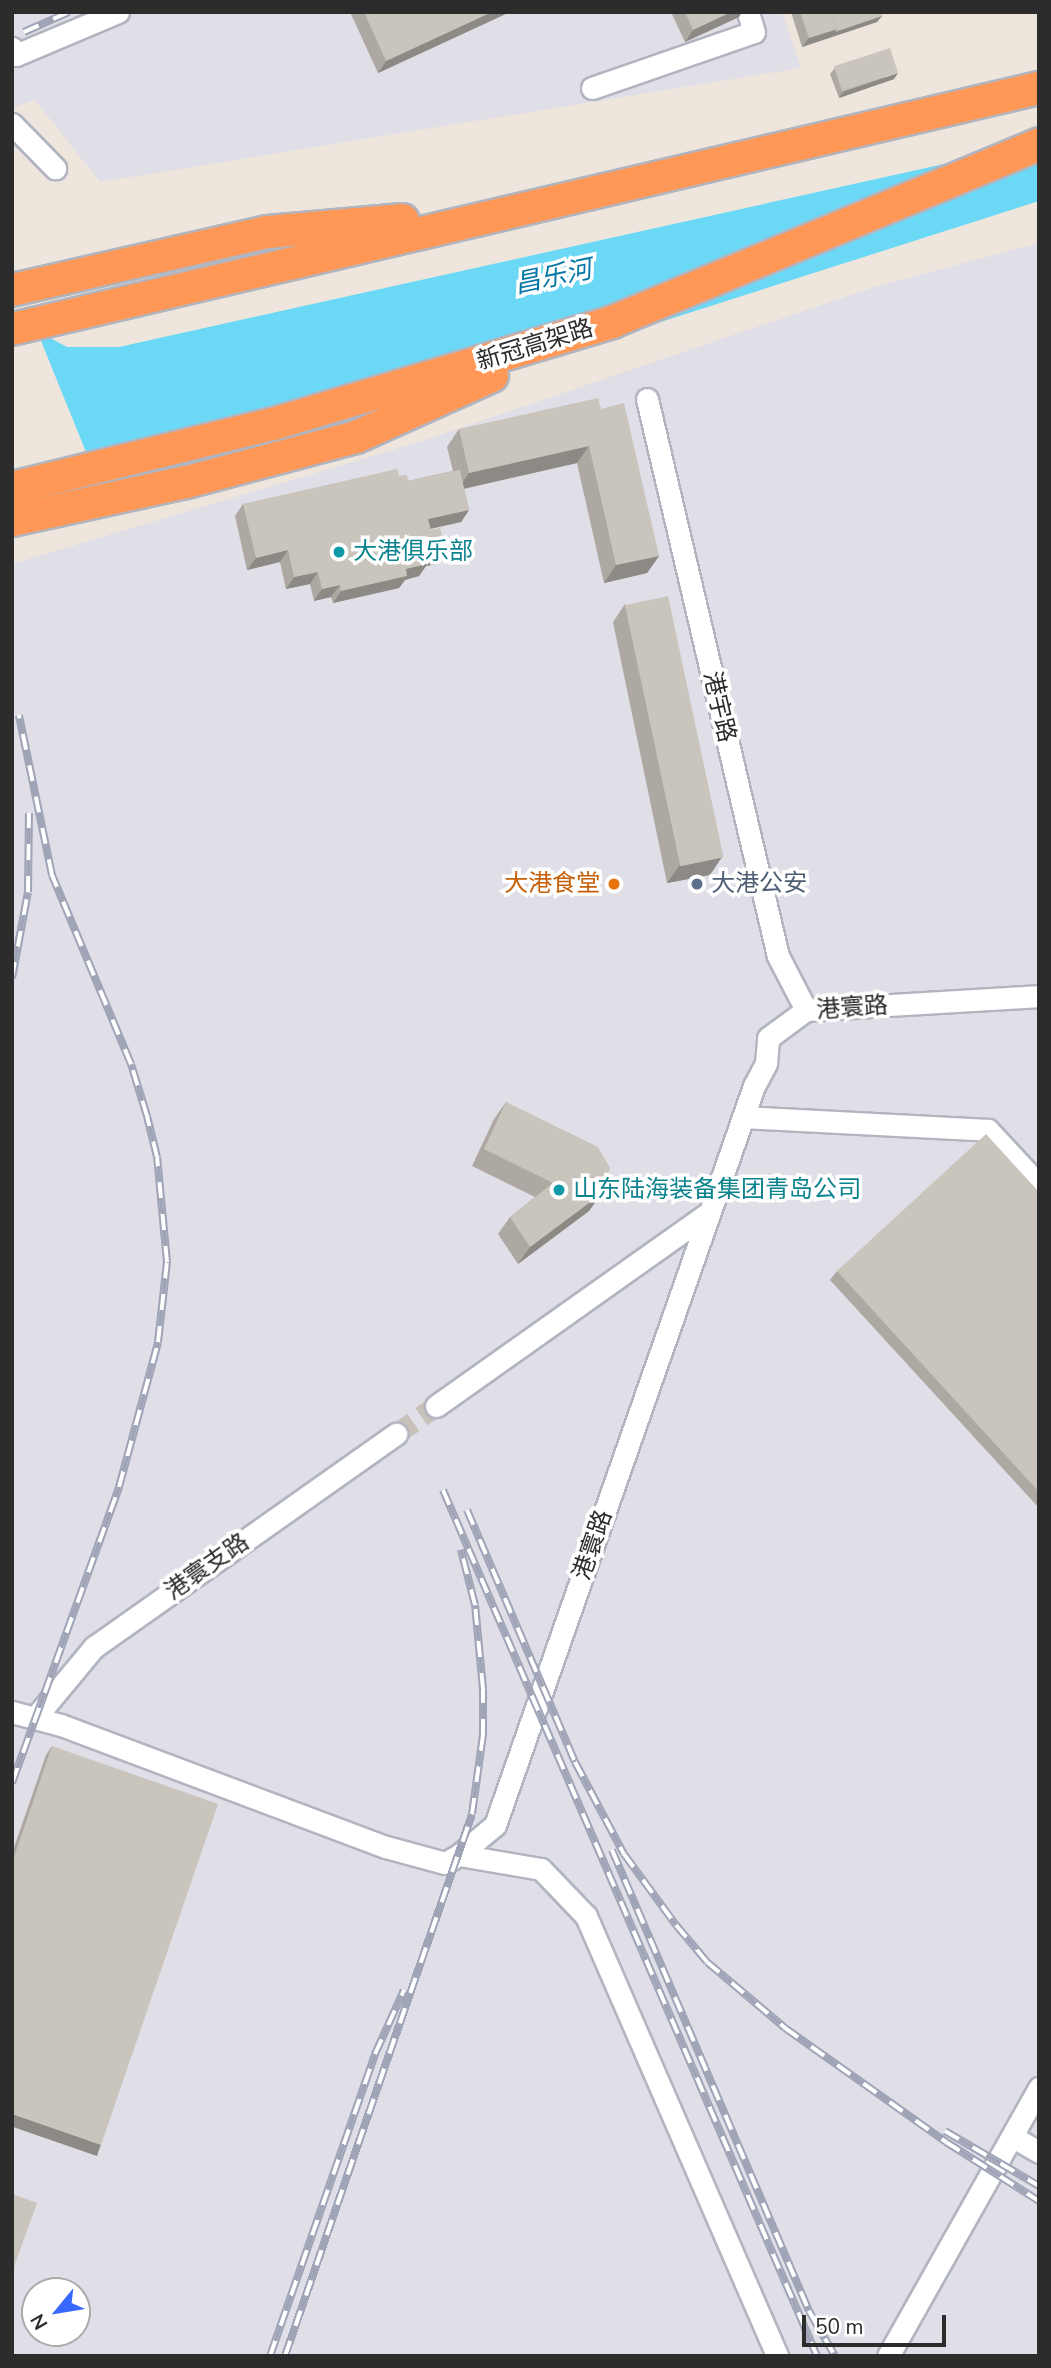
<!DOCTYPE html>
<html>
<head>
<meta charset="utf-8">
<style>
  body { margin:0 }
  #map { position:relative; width:1051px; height:2368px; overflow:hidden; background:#eee6dd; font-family:"Nunito Sans","Noto Sans SC",sans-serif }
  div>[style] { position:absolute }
  .industrial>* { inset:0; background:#e0dee6 }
  .water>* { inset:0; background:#6bd8f6 }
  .pier>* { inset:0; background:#eee6dd; transform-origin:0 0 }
  .minor-tunnel>* { height:21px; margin-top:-10.5px; transform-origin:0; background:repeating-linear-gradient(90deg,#c7c1ba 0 21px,transparent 0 31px) }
  .roads { filter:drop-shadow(2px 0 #b1b5c0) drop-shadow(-2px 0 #b1b5c0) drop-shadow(0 2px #b1b5c0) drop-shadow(0 -2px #b1b5c0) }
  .minor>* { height:21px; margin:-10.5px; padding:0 10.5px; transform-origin:10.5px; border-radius:10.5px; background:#fff }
  .highway>* { height:32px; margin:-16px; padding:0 16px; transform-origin:16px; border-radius:16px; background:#ff9857 }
  .rail>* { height:8px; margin-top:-4px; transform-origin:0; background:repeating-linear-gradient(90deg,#fff 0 16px,#9fa4b7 0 32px); box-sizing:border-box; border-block:2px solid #9fa4b7 }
  .wall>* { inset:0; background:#ada9a2 }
  .shaded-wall>* { inset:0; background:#8d8984; transform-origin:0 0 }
  .building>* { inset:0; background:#c9c4bc; transform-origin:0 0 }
  .dots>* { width:19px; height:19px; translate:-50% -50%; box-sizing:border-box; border:4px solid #fff; border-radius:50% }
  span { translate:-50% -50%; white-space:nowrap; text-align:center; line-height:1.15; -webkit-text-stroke:7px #fff; paint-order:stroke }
  .street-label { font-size:24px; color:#2c2c2c }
  .culture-label { font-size:24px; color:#0d838f }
  .left { translate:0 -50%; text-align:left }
  .food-label { font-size:24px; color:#c56008 }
  .right { translate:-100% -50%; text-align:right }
  .service-label { font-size:24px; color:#4e5e75 }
  .water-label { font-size:26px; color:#0577a6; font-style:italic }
  .frame { position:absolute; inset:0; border:14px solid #2c2c2c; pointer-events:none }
  .north { position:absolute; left:21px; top:2277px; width:70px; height:70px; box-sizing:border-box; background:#fff; border:2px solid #ababab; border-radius:50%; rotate:240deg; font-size:19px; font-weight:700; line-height:28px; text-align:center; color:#2c2c2c }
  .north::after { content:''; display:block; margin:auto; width:24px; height:32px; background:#3968ff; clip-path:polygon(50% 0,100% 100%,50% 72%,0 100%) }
  .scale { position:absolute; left:802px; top:2315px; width:144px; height:32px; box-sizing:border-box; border:4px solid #2c2c2c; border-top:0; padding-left:9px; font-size:21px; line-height:24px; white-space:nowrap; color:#2c2c2c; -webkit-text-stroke:5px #fff; paint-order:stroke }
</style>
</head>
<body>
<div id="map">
  <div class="industrial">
    <i style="clip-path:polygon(12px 12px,782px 12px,801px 68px,100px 182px,35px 100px,12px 108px)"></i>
    <i style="clip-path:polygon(evenodd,1039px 243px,1039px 2356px,12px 2356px,12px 564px,422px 441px,874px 287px,1039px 243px,35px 2291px,77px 2291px,77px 2333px,35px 2333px,35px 2291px)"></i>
  </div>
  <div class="water">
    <i style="clip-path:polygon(1039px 134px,1039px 201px,551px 357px,88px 457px,37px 331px,67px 347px,119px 347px,944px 164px)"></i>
  </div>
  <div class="pier">
    <i style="left:34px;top:331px;width:3px;height:137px"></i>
  </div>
  <div class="minor-tunnel">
    <i style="left:396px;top:1434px;width:49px;rotate:-35deg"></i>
  </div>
  <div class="roads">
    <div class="minor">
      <i style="left:12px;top:48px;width:8px;rotate:60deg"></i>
      <i style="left:16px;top:55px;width:111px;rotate:-22.9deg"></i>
      <i style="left:592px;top:88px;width:171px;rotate:-19.1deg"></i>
      <i style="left:754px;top:32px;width:21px;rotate:-107deg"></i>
      <i style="left:12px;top:124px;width:62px;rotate:45.7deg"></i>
      <i style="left:647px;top:399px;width:572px;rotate:76.77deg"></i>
      <i style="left:778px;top:956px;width:61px;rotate:62.6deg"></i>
      <i style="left:743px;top:1117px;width:245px;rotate:3deg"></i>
      <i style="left:988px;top:1130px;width:75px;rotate:47.2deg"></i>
      <i style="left:436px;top:1406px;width:334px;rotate:-35.3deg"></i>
      <i style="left:12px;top:1712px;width:51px;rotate:14.9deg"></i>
      <i style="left:61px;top:1725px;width:347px;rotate:20.6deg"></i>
      <i style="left:386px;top:1847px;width:61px;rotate:15.2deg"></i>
      <i style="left:445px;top:1863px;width:16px;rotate:-30deg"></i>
      <i style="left:459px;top:1855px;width:47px;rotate:-39.8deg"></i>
      <i style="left:495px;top:1825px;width:783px;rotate:-70.69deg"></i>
      <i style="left:754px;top:1086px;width:26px;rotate:-62deg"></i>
      <i style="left:766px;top:1063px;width:25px;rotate:-85deg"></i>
      <i style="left:768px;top:1038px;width:47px;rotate:-36.4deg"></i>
      <i style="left:806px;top:1010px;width:233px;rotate:-3.4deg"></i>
      <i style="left:35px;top:1718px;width:92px;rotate:-50.3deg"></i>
      <i style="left:94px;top:1647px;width:370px;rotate:-35.2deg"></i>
      <i style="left:459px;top:1855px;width:83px;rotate:9.7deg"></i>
      <i style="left:541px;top:1869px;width:65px;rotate:46.2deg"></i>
      <i style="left:586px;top:1916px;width:480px;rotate:66.5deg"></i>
      <i style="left:1013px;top:2137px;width:30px;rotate:30deg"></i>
      <i style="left:888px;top:2356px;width:308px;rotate:-60.6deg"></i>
    </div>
    <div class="highway">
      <i style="left:12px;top:290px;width:262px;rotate:-12.8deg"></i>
      <i style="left:268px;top:232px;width:135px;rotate:-5.1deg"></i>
      <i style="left:12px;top:329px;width:1055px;rotate:-13.21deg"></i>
      <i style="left:12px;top:488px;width:269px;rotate:-13.8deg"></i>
      <i style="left:273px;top:424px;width:354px;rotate:-16.7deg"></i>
      <i style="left:612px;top:322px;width:463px;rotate:-22.6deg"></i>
      <i style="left:12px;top:520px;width:179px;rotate:-12.3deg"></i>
      <i style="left:187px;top:482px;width:175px;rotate:-14.9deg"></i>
      <i style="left:356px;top:437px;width:149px;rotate:-24.2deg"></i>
    </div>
  </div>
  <div class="rail">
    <i style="left:24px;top:32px;width:49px;rotate:-24deg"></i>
    <i style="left:12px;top:978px;width:87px;rotate:-79.5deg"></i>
    <i style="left:28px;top:892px;width:79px;rotate:-89.3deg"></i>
    <i style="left:443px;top:1490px;width:943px;rotate:66.64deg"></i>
    <i style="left:467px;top:1510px;width:274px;rotate:66.8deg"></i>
    <i style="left:575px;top:1762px;width:104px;rotate:62deg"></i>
    <i style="left:624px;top:1854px;width:88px;rotate:53.8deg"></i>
    <i style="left:676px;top:1925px;width:48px;rotate:50deg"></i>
    <i style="left:707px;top:1962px;width:102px;rotate:40.2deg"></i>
    <i style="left:785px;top:2028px;width:197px;rotate:35.3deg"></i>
    <i style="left:946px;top:2142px;width:110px;rotate:32.4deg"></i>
    <i style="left:12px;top:1783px;width:315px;rotate:-70.1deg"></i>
    <i style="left:119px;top:1487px;width:150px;rotate:-74.9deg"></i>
    <i style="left:158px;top:1342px;width:81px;rotate:-83.6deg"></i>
    <i style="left:167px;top:1262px;width:105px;rotate:-95.4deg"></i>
    <i style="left:157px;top:1157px;width:42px;rotate:-103.7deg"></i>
    <i style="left:147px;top:1116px;width:54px;rotate:-107.1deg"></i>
    <i style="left:131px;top:1064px;width:205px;rotate:-112.7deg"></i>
    <i style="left:52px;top:875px;width:163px;rotate:-101.7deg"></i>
    <i style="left:612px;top:1850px;width:501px;rotate:66.86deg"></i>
    <i style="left:809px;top:2311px;width:52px;rotate:60deg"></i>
    <i style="left:945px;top:2131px;width:109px;rotate:30.3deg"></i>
    <i style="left:270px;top:2356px;width:320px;rotate:-70.8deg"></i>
    <i style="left:375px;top:2054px;width:70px;rotate:-65.6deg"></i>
    <i style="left:285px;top:2356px;width:573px;rotate:-70.96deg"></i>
    <i style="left:472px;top:1814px;width:80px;rotate:-82.1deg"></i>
    <i style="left:483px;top:1735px;width:46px;rotate:-90deg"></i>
    <i style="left:483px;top:1689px;width:84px;rotate:-95.4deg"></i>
    <i style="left:475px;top:1605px;width:57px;rotate:-104.3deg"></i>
  </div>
  <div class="wall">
    <i style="clip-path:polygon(350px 12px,510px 12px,378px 73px)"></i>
    <i style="clip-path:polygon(671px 12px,742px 12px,739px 17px,685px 42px)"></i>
    <i style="clip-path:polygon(791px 12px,881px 12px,882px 16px,877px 22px,802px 47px)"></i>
    <i style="clip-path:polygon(835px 68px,894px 79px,839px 98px,830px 74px)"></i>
    <i style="clip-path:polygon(601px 409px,659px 556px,647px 573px,604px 583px,577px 463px,464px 489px,469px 510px,461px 522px,430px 529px,446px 552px,437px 564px,426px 566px,419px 576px,405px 580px,399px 588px,333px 603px,331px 597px,314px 601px,310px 584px,286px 589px,280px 562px,247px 570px,235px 516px,243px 504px,408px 481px,453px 471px,447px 447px,459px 429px)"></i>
    <i style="clip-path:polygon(625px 604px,710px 875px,667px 883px,613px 622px)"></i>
    <i style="clip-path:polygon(506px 1102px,601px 1194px,589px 1211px,518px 1264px,498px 1234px,510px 1217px,535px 1197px,472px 1166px,494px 1119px)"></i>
    <i style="clip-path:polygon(1039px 1192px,1039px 1508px,830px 1280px,837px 1271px)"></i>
    <i style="clip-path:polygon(52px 1746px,101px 2145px,95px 2155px,12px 2126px,12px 1853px,46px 1755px)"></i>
  </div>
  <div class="shaded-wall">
    <i style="clip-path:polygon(492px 12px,510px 12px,378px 73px,386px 61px)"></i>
    <i style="clip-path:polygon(731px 12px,742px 12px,739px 17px,685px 42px,693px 30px)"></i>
    <i style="clip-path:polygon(882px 16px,877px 22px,802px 47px,809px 38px)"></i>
    <i style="clip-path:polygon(898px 73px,894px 79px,839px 98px,843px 92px)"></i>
    <i style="clip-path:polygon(589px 446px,577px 463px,457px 490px,469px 473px)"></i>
    <i style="clip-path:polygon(469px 510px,461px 522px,420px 531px,428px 519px)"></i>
    <i style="clip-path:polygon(288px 550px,280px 562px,247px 570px,256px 558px)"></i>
    <i style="clip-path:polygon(446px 552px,437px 564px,426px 566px,419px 576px,405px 580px,399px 588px,333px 603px,341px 591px,406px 569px,426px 556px)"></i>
    <i style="clip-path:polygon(659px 556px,647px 573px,604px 583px,616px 565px)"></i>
    <i style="clip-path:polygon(318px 572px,310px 584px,286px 589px,294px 577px)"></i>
    <i style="clip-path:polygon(340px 585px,331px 597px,314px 601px,322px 589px)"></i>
    <i style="clip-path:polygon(722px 857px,710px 875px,667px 883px,679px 866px)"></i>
    <i style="clip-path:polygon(601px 1194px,589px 1211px,518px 1264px,530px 1247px)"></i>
    <i style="left:12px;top:2114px;width:94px;height:12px;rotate:19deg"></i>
  </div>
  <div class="building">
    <i style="clip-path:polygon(364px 12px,492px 12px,386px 61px)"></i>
    <i style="clip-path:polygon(685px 12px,731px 12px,693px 30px)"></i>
    <i style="clip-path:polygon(800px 12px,831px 12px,837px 29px,809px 38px)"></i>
    <i style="clip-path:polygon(831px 12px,881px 12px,882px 16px,835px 32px,837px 29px)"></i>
    <i style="left:890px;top:48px;width:26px;height:59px;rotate:72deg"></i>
    <i style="clip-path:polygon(598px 398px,601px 409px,624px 403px,659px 556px,616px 565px,589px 446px,469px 473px,459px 429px)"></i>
    <i style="clip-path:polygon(397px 469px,399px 476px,407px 475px,408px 481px,460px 470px,469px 510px,428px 519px,431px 530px,440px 528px,446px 552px,426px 556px,427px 564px,406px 569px,407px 576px,341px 591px,340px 585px,322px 589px,318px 572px,294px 577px,288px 550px,256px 558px,243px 504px)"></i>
    <i style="left:668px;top:596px;width:267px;height:44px;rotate:78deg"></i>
    <i style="clip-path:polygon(506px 1102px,598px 1147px,610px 1168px,601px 1194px,530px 1247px,510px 1217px,553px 1183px,484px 1149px)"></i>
    <i style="clip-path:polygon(986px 1134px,1039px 1192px,1039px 1492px,837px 1271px)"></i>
    <i style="clip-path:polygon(52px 1746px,218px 1804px,101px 2145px,12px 2114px,12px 1863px)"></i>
    <i style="clip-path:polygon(12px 2194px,37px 2203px,12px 2272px)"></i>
  </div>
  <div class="dots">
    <i style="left:339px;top:552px;background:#0f9aa8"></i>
    <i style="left:614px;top:884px;background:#e8710a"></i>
    <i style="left:697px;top:884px;background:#5c6f8a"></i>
    <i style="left:559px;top:1190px;background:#0f9aa8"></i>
  </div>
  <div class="street-label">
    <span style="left:535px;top:345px;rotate:-17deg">新冠高架路</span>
    <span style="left:719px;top:707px;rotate:77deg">港宇路</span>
    <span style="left:852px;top:1008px;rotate:-4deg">港寰路</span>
    <span style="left:593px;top:1545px;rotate:-71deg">港寰路</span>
    <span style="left:207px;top:1567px;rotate:-35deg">港寰支路</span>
  </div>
  <div class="culture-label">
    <span class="left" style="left:353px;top:552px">大港俱乐部</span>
    <span class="left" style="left:573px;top:1190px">山东陆海装备集团青岛公司</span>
  </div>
  <div class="food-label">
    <span class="right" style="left:600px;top:884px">大港食堂</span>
  </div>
  <div class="service-label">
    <span class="left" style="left:711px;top:884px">大港公安</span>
  </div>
  <div class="water-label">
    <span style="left:553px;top:277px;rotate:-12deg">昌乐河</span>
  </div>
  <div class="frame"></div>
  <div class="north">N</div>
  <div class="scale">50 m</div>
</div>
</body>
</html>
